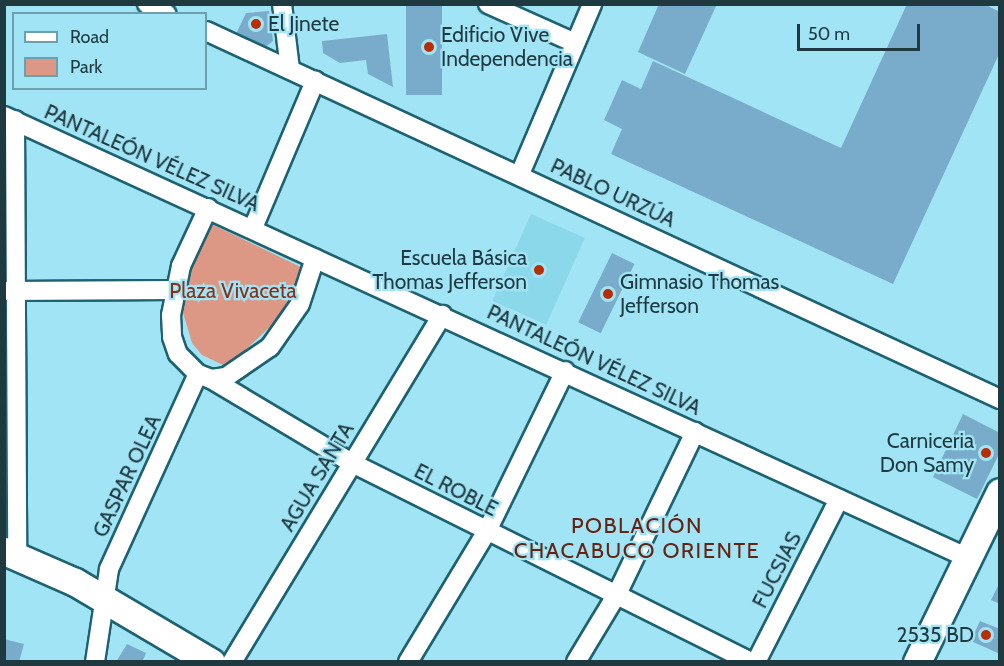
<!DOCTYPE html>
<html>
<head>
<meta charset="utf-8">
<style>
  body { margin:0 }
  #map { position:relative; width:1004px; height:666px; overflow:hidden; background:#a1e4f5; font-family:Cabin,sans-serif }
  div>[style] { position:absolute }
  .built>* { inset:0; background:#8cd8eb; transform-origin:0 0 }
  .green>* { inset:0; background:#dd9785 }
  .building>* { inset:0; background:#79accb; transform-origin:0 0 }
  .roads { filter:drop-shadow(2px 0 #1e6271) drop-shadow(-2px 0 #1e6271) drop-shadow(0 2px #1e6271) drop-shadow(0 -2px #1e6271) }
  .street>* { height:18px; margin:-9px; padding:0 9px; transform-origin:9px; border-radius:9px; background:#fff }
  .secondary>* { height:27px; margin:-13.5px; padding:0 13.5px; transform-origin:13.5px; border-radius:13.5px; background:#fff }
  .dots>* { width:16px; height:16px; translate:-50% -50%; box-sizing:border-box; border:3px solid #a1e4f5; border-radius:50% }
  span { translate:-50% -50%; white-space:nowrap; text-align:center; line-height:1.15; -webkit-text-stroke:4.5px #a1e4f5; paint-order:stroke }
  .poi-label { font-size:21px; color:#1e3940 }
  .left { translate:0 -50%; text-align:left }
  .right { translate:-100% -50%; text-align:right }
  .street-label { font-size:21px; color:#1e3940 }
  .park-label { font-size:21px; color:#892f18 }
  .neighbourhood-label { font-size:22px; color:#652312; letter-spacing:1.5px }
  .frame { position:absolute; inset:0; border:6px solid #1e3940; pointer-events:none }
  .legend { position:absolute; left:12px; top:12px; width:195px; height:78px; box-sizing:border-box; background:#a1e4f5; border:2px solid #6da0ad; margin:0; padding:8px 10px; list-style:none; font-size:18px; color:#1e3940 }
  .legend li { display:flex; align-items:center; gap:12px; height:30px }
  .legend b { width:30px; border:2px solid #6da0ad }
  .scale { position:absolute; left:797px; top:24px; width:123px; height:27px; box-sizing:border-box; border:3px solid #1e3940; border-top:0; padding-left:8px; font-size:18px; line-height:21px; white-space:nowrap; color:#1e3940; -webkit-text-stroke:4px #a1e4f5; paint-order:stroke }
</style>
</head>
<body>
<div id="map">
  <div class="built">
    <i style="left:531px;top:214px;width:59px;height:95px;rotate:24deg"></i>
  </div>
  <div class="green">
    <i style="clip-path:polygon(209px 223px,305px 269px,278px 319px,235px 360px,223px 365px,202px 355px,192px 343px,181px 306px,186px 269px)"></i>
  </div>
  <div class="building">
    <i style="left:406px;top:4px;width:36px;height:91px"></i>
    <i style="clip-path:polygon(659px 4px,717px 4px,685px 74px,638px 52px)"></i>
    <i style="clip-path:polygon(907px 4px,984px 4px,1000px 12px,1000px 52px,893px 284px,611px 154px,622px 129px,604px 120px,622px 80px,641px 89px,653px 61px,841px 148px)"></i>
    <i style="clip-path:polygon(269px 11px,273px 41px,264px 48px,236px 34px,246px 13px)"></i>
    <i style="clip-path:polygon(387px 34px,393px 87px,368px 74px,366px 60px,340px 63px,323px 53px,322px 41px)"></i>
    <i style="left:612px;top:253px;width:25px;height:77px;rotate:26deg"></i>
    <i style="clip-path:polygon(963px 414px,1000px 433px,1000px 452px,977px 499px,933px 477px)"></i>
    <i style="clip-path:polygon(4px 484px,12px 485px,10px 528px,4px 531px)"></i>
    <i style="clip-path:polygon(1000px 582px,1000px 604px,991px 600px)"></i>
    <i style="clip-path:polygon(980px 621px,1000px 629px,1000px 654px,971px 641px)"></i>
    <i style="clip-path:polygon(4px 639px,24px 644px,19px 662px,4px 662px)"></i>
    <i style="clip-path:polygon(127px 644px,146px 653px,142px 662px,116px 662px)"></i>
  </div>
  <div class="roads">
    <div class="street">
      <i style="left:147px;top:4px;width:22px;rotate:27deg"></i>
      <i style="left:282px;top:4px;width:65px;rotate:83deg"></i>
      <i style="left:488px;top:4px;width:95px;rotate:24.1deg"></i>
      <i style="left:206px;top:31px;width:875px;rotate:24.87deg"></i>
      <i style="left:4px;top:116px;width:1060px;rotate:24.63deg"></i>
      <i style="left:15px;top:120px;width:435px;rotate:89.7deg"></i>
      <i style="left:520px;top:174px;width:185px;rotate:-67deg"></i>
      <i style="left:208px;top:208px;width:64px;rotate:115deg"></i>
      <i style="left:181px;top:266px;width:50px;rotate:101.5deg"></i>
      <i style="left:171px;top:315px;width:22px;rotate:87deg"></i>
      <i style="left:172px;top:337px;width:18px;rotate:71deg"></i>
      <i style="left:178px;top:354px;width:28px;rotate:45deg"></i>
      <i style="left:198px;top:374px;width:14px;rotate:21deg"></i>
      <i style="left:211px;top:379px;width:15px;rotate:-8deg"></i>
      <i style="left:226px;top:377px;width:53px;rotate:-34.3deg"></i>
      <i style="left:270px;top:347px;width:52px;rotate:-55.1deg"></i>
      <i style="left:300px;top:304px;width:48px;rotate:-71.9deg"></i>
      <i style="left:253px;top:228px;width:160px;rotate:-67.1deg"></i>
      <i style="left:6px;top:291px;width:169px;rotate:-0.3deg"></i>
      <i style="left:211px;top:379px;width:164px;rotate:30.8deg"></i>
      <i style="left:352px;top:463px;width:447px;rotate:26.5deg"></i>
      <i style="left:95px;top:662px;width:94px;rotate:-81.4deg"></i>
      <i style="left:109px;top:569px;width:214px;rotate:-65.5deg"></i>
      <i style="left:232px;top:662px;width:406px;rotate:-58.8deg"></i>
      <i style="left:408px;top:662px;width:153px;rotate:-58.9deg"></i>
      <i style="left:487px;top:531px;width:178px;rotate:-64deg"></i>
      <i style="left:576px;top:662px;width:79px;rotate:-58.9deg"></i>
      <i style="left:617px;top:594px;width:180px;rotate:-64.3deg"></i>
      <i style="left:756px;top:662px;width:183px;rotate:-63deg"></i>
    </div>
    <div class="secondary">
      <i style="left:4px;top:551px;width:77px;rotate:23.6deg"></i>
      <i style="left:75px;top:582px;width:158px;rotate:30.5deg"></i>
      <i style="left:917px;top:662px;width:189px;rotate:-64deg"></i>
    </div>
  </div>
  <div class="dots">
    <i style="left:256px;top:24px;background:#b82e00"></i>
    <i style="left:429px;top:47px;background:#b82e00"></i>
    <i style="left:539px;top:270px;background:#b82e00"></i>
    <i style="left:608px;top:294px;background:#b82e00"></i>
    <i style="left:986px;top:453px;background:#b82e00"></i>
    <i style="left:986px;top:635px;background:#b82e00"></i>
  </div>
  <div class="poi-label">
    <span class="left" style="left:268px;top:24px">El Jinete</span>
    <span class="left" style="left:441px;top:47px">Edificio Vive<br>Independencia</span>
    <span class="right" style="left:527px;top:270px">Escuela Básica<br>Thomas Jefferson</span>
    <span class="left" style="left:620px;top:294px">Gimnasio Thomas<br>Jefferson</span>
    <span class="right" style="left:974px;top:453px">Carniceria<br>Don Samy</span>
    <span class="right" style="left:974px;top:635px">2535 BD</span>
  </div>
  <div class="street-label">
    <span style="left:152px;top:158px;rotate:24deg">PANTALEÓN VÉLEZ SILVA</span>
    <span style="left:613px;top:193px;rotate:25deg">PABLO URZÚA</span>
    <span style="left:594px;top:360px;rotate:25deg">PANTALEÓN VÉLEZ SILVA</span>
    <span style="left:127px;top:476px;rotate:-65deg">GASPAR OLEA</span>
    <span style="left:317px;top:477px;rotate:-59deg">AGUA SANTA</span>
    <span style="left:456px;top:490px;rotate:27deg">EL ROBLE</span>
    <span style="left:777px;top:570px;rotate:-63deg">FUCSIAS</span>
  </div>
  <div class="park-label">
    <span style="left:233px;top:291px">Plaza Vivaceta</span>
  </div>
  <div class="neighbourhood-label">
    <span style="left:637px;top:538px">POBLACIÓN<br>CHACABUCO ORIENTE</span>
  </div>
  <div class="frame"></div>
  <ul class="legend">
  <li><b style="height:8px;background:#fff"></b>Road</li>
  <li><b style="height:16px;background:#dd9785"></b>Park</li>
  </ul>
  <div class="scale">50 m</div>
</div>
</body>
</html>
